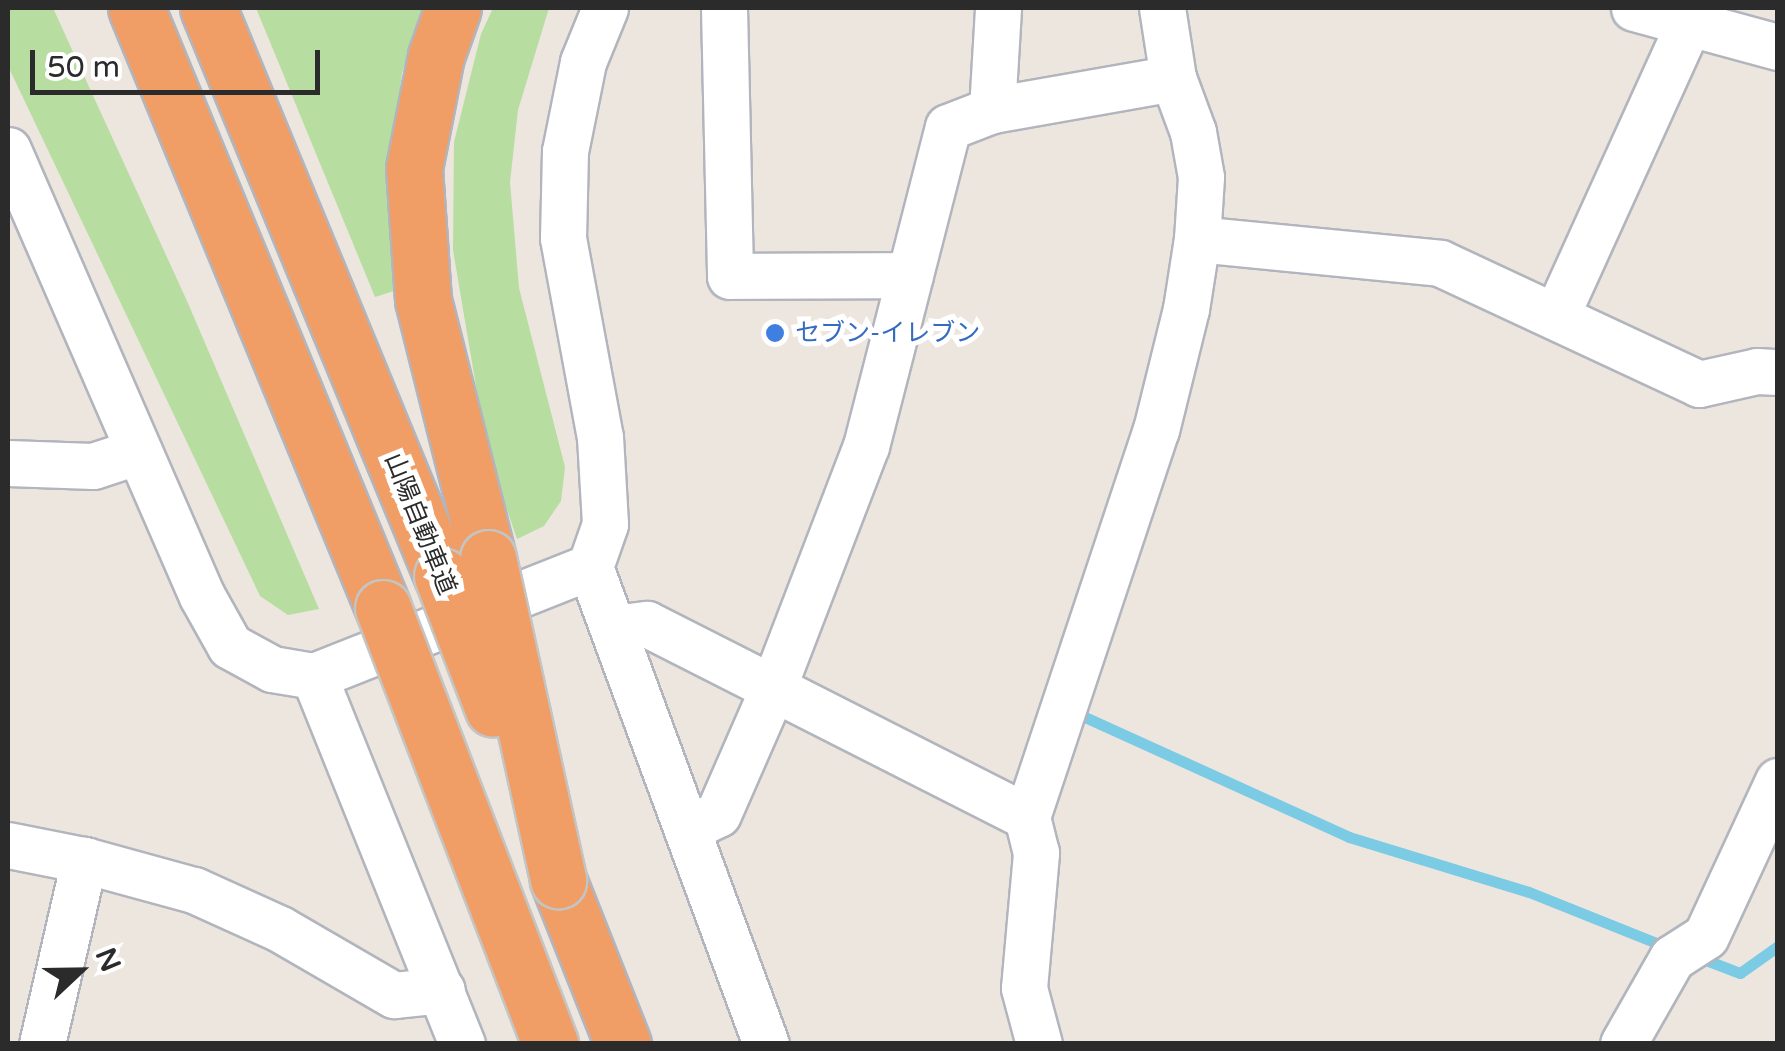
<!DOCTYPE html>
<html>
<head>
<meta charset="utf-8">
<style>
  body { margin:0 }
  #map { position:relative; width:1785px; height:1051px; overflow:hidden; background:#ece6df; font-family:"Varela Round","Noto Sans JP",sans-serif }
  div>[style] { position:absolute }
  .green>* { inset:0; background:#b7dda0 }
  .stream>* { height:11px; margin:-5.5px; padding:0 5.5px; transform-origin:5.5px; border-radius:5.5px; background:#7bcbe4 }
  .roads { filter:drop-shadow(2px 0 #b2b5bd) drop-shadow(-2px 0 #b2b5bd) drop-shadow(0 2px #b2b5bd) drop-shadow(0 -2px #b2b5bd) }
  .minor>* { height:45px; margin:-22.5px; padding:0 22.5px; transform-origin:22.5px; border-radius:22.5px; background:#fff }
  .highway>* { height:55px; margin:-27.5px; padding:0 27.5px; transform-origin:27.5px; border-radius:27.5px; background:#f09e65 }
  .bridges { filter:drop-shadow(2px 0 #c4c4c4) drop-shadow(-2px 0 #c4c4c4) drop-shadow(0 2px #c4c4c4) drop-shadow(0 -2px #c4c4c4) }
  .highway-bridge>* { height:55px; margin:-27.5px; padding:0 27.5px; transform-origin:27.5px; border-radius:27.5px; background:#f09e65 }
  .dots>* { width:28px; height:28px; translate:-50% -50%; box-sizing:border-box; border:5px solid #fff; border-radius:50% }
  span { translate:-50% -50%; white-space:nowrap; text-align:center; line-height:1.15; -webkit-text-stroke:10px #fff; paint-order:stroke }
  .shop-label { font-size:25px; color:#366cbe }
  .left { translate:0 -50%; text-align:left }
  .street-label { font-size:25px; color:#2b2b2b }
  .frame { position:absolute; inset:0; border:10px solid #2b2b2b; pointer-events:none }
  .north { position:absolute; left:30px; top:921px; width:100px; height:100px; -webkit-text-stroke:8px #fff; paint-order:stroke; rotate:68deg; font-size:28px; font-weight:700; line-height:40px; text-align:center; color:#2b2b2b }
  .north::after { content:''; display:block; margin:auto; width:35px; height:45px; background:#2b2b2b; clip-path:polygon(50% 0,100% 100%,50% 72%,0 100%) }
  .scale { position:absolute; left:30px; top:50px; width:290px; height:45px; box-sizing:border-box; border:5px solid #2b2b2b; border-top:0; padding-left:12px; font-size:30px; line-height:35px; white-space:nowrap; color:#2b2b2b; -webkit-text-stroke:8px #fff; paint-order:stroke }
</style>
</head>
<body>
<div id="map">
  <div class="green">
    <i style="clip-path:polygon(8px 8px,53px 8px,187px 301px,319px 609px,288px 615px,260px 596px,8px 66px)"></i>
    <i style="clip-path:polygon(256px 8px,423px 8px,402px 73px,390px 167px,400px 289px,375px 297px)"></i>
    <i style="clip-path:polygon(493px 8px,549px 8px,518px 110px,510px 182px,519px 288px,565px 467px,561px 501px,544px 526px,517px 539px,500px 489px,477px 392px,453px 250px,454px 142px,481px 34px)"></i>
  </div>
  <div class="stream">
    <i style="left:1076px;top:713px;width:300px;rotate:24.4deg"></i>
    <i style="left:1349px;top:837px;width:188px;rotate:17deg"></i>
    <i style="left:1529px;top:892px;width:140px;rotate:21.8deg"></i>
    <i style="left:1698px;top:957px;width:45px;rotate:20.9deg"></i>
    <i style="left:1740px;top:973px;width:47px;rotate:-35.4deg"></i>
  </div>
  <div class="roads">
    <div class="minor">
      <i style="left:605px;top:8px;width:58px;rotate:112.2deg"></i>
      <i style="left:583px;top:62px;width:91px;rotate:101.4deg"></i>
      <i style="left:565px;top:151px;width:87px;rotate:91.3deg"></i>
      <i style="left:563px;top:238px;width:202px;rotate:79.5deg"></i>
      <i style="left:600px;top:437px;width:87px;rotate:86.7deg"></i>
      <i style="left:605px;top:524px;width:46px;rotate:109.2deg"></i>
      <i style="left:590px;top:567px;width:508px;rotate:69.75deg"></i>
      <i style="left:724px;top:8px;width:268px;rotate:88.7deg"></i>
      <i style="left:730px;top:276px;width:180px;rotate:-0.3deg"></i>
      <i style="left:1634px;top:8px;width:149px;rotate:15.2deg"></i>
      <i style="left:992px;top:110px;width:102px;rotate:-86.6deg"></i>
      <i style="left:8px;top:150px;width:486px;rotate:66.5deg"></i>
      <i style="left:202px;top:596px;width:57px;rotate:60.8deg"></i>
      <i style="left:230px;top:646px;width:48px;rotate:28.7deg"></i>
      <i style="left:272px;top:669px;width:43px;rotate:9.5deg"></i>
      <i style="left:314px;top:676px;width:297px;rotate:-21.6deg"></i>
      <i style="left:1197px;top:239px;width:244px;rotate:5.6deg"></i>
      <i style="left:1440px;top:263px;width:286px;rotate:25deg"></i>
      <i style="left:1699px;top:384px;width:59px;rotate:-12.6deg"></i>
      <i style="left:1757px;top:371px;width:21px;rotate:3deg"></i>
      <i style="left:1556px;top:316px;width:322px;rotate:-65.6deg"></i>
      <i style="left:8px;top:463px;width:85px;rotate:2deg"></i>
      <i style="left:93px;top:466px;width:48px;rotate:-18.1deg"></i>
      <i style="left:613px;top:628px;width:34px;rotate:-7deg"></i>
      <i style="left:647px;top:624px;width:426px;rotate:26.9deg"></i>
      <i style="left:314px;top:676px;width:397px;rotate:68.1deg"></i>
      <i style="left:687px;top:829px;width:34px;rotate:-26deg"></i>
      <i style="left:718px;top:814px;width:137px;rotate:-66.4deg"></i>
      <i style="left:773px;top:688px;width:259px;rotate:-69deg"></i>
      <i style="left:866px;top:446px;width:329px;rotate:-75.6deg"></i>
      <i style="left:948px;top:127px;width:47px;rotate:-21.1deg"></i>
      <i style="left:992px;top:110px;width:184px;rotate:-10deg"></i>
      <i style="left:8px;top:845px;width:77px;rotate:11.2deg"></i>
      <i style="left:84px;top:860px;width:114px;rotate:15.3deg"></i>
      <i style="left:194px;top:890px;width:94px;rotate:24.4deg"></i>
      <i style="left:280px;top:929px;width:132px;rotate:30.1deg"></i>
      <i style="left:394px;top:995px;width:48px;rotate:-5.9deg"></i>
      <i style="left:42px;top:1044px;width:189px;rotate:-77.1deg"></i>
      <i style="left:1039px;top:1044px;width:58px;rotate:-105deg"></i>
      <i style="left:1024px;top:988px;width:136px;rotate:-84.9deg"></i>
      <i style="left:1036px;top:853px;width:37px;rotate:-104deg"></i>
      <i style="left:1027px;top:817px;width:408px;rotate:-71.6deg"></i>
      <i style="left:1156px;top:430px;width:125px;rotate:-76.1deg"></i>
      <i style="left:1186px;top:309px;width:71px;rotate:-81.1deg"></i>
      <i style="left:1197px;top:239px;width:62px;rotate:-86.3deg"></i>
      <i style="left:1201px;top:177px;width:46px;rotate:-100.1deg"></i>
      <i style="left:1193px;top:132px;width:58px;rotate:-110.3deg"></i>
      <i style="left:1173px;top:78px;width:71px;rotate:-98.9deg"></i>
      <i style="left:1623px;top:1044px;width:99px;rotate:-60.3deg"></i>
      <i style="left:1672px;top:958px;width:40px;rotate:-32.9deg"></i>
      <i style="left:1706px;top:936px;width:171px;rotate:-65.1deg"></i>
    </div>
    <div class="highway">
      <i style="left:136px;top:8px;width:649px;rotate:67.62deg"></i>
      <i style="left:208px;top:8px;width:614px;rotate:67.61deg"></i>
      <i style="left:453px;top:8px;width:51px;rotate:109.5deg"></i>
      <i style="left:436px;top:56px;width:114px;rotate:101.1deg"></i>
      <i style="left:414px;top:168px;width:132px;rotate:86.1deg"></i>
      <i style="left:423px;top:300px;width:266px;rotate:75.9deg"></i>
      <i style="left:558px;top:880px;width:176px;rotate:68.4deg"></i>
    </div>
  </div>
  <div class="bridges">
    <div class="highway-bridge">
      <i style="left:488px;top:558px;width:330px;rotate:77.7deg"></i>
      <i style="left:442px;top:576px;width:142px;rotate:69deg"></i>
      <i style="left:383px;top:608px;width:467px;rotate:69deg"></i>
    </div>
  </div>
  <div class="dots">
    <i style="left:775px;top:333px;background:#3f7fe0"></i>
  </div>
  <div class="shop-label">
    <span class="left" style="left:795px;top:333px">セブン-イレブン</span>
  </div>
  <div class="street-label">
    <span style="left:420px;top:524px;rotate:68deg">山陽自動車道</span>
  </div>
  <div class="frame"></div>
  <div class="north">N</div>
  <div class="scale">50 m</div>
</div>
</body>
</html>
